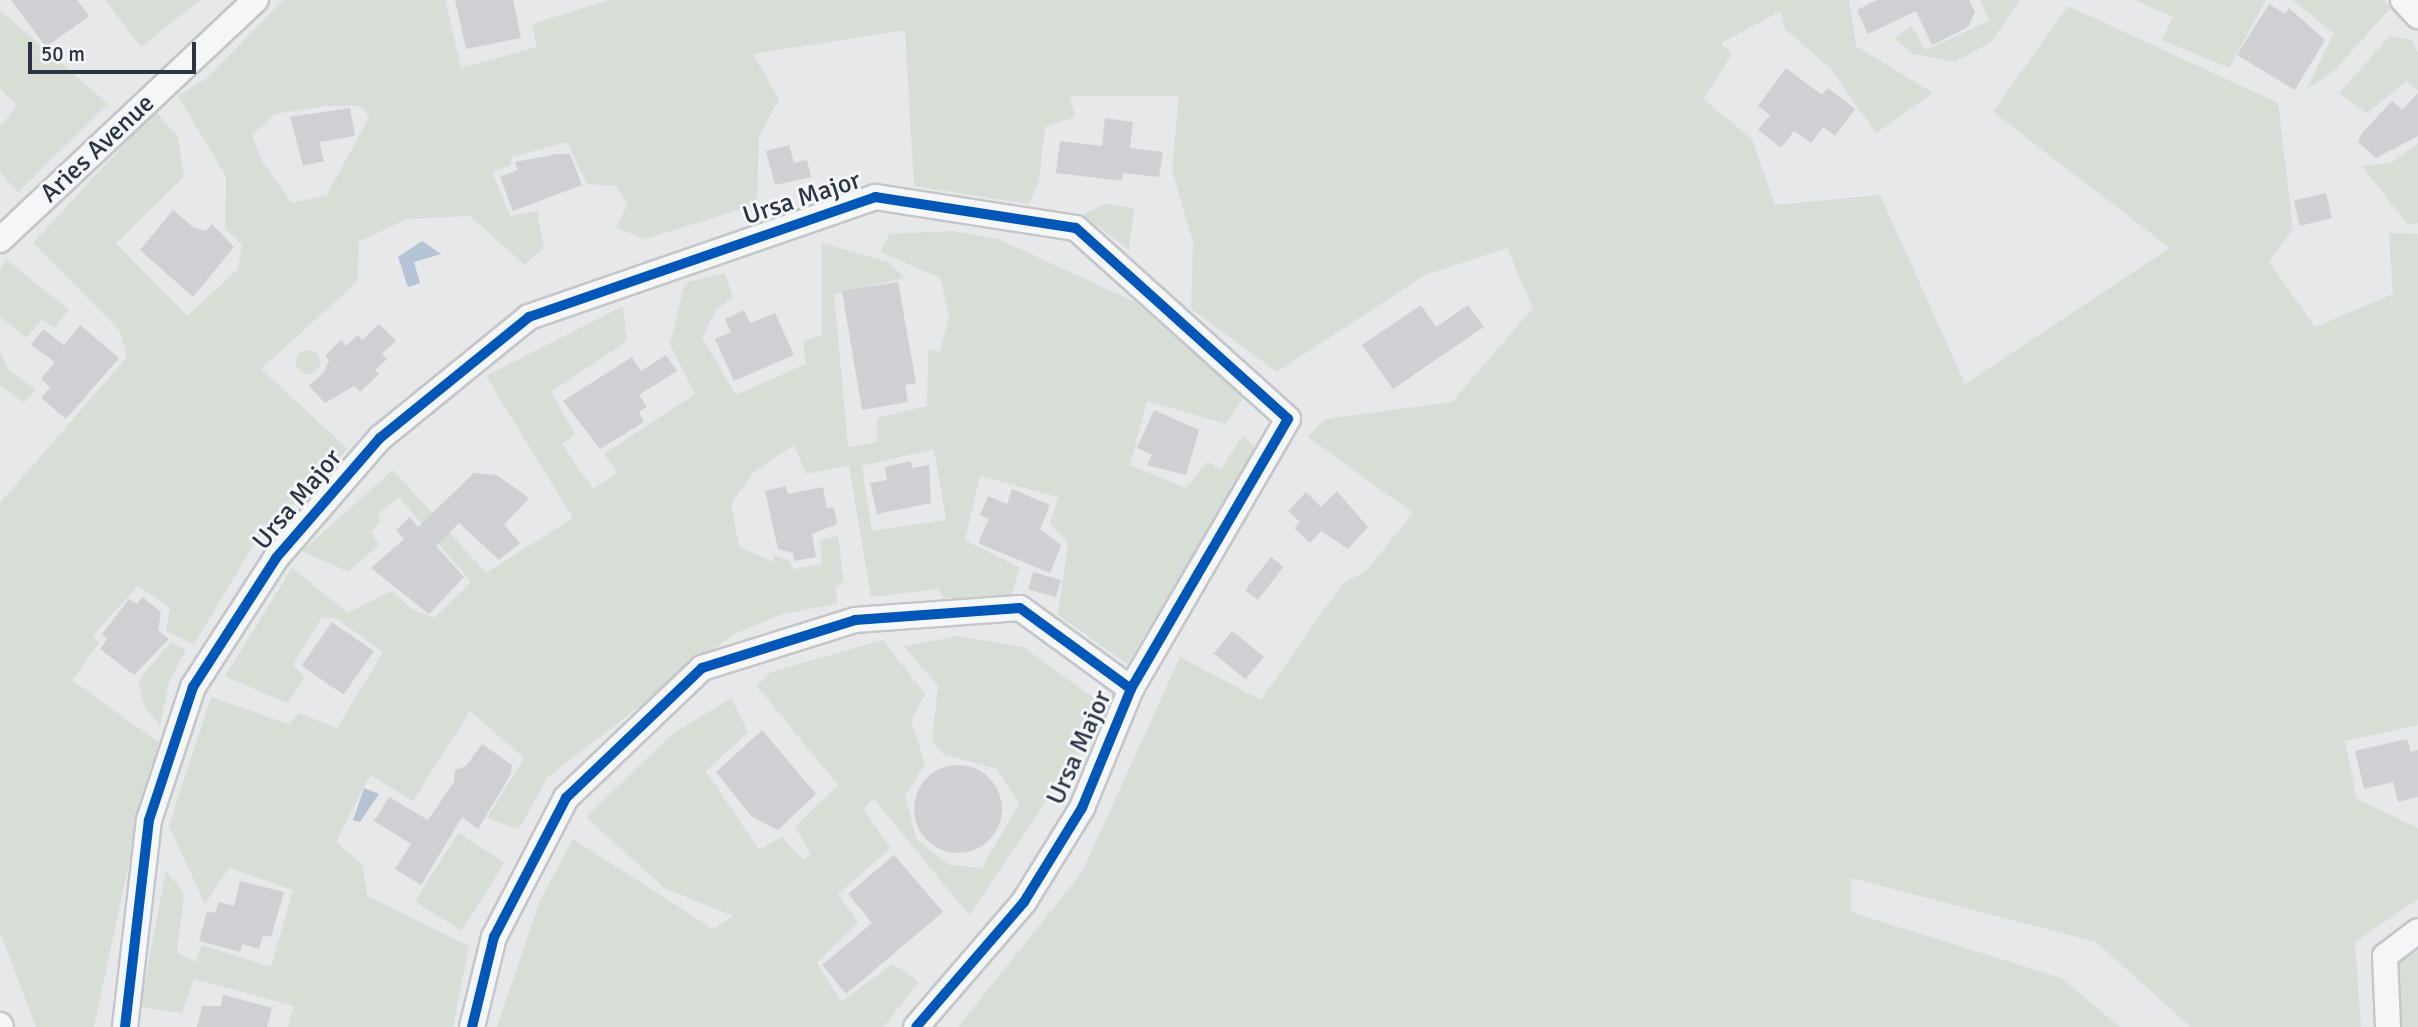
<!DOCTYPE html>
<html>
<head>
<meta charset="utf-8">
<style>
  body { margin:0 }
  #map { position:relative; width:2418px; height:1027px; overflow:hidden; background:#e6e8ea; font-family:Signika,sans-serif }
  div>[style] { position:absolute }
  .green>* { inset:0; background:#d6ded6; transform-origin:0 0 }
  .round { border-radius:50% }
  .water>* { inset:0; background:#b4c4d5 }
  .building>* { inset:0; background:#ced0d3; transform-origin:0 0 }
  .roads { filter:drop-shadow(2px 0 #c4c6c8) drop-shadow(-2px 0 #c4c6c8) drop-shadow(0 2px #c4c6c8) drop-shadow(0 -2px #c4c6c8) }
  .minor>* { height:24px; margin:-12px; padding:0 12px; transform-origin:12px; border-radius:12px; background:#f5f6f7 }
  .cycleway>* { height:10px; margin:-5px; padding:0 5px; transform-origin:5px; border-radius:5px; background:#0057b8 }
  span { translate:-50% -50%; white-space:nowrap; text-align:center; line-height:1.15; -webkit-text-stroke:6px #f4f6f9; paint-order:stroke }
  .street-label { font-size:26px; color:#2b3445 }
  .scale { position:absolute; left:28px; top:42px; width:168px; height:32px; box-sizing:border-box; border:4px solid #2b3445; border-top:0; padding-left:9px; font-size:21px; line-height:24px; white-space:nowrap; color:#2b3445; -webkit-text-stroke:5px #f4f6f9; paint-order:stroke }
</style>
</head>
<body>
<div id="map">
  <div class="green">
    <i style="clip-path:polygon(105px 0,200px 0,141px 47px)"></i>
    <i style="clip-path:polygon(evenodd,283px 0,445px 0,461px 68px,537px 47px,532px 24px,610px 0,1849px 0,1856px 46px,1933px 93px,1876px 133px,1831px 69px,1785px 29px,1781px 11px,1721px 43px,1732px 54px,1703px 99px,1752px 139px,1775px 205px,1880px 195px,1965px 384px,2170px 248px,1993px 112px,2068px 6px,2278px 103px,2293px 229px,2269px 262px,2315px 327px,2393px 294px,2389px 233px,2418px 234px,2418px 725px,2345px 741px,2357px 799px,2418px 828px,2418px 899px,2355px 942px,2361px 1027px,2191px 1027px,2096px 942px,1851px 878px,1851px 912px,2061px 978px,2120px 1027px,958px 1027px,1082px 872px,1180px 657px,1261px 700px,1342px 584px,1366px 571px,1413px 513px,1308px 437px,1325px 419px,1452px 402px,1533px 308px,1507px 248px,1425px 275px,1277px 372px,1191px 309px,1193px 242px,1172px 169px,1179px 96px,1070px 96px,1075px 117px,1045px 127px,1039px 181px,1029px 204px,914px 186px,905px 30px,753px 54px,779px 99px,759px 136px,757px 204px,646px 239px,616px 228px,628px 204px,615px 186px,587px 184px,567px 142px,511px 157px,511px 165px,492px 172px,510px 216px,537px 211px,544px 247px,525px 265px,470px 216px,408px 219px,359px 241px,357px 282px,261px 369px,348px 449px,256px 541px,194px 644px,166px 631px,170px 607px,138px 586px,93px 635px,99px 643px,72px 680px,165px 747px,134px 839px,94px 1027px,36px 1027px,0 932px,0 503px,127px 357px,120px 331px,33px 243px,155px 111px,178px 137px,184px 177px,116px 243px,187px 316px,238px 269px,242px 244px,225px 229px,226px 176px,178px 96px,207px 78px,283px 0,325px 106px,361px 106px,369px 117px,327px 195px,292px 203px,262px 161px,252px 135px,275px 114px,325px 106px)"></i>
    <i style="clip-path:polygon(1980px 0,2020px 0,1990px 43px,1954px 62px,1913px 54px,1894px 38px,1911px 26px,1926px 50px,1989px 21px)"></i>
    <i style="clip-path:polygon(2135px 0,2266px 0,2229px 68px,2162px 40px,2173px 17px)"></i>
    <i style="clip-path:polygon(2292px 0,2384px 0,2391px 7px,2336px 69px,2306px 90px,2334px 33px)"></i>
    <i style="clip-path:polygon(0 10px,108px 104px,18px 192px,0 172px,0 127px,17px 105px,0 89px)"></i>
    <i style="clip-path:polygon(2390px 36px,2411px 40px,2418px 52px,2418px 91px,2406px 81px,2367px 113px,2339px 93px)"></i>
    <i style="clip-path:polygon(2418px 143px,2418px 223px,2408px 225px,2362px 166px,2391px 163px)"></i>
    <i style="clip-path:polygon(1105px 204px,1134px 208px,1129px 250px,1083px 215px)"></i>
    <i style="clip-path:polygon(evenodd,952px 231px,998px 239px,1135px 302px,1244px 397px,1226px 424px,1147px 401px,1130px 465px,1186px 488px,1207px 462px,1221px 469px,1243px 435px,1256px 449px,1127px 664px,1058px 615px,1068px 542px,1050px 524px,1058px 497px,980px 476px,965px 540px,1020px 568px,1010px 600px,944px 598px,939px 589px,871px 597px,849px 465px,806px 474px,794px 445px,754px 472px,731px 503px,739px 547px,774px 562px,774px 555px,789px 560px,793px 569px,822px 564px,820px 540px,838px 536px,844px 582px,836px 587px,837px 604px,782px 614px,732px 635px,548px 777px,519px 829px,487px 818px,524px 758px,470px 711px,413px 801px,370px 775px,336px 842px,363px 865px,367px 896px,469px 946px,453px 1027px,288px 1027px,294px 1006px,194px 979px,182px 1013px,140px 1007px,166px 870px,184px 894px,177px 953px,195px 962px,202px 945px,271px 967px,293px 890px,229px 868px,205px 904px,169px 826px,211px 697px,289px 724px,299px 713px,337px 728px,383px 652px,337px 619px,322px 617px,293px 665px,305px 677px,287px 703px,225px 676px,292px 568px,348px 613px,392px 591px,411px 609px,434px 618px,471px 582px,399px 497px,378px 514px,381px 522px,371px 532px,379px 545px,348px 572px,302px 551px,393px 470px,486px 573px,573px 518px,486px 376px,623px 306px,627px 341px,551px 392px,575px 434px,562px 444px,593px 489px,617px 473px,604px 454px,695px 394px,670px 344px,685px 283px,725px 273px,733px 298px,717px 309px,702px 337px,736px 395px,806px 364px,803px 342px,822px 335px,822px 243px,888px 262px,905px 278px,834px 294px,848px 447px,877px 442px,877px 418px,927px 406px,928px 349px,940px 352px,949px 316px,940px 278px,881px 252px,889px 234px,952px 231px,934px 449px,946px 520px,872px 531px,862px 466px,934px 449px)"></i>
    <i style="clip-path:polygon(7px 260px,69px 310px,54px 328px,42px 319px,26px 338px,0 317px,0 269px)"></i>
    <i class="round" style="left:296px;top:350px;width:24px;height:24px"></i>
    <i style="clip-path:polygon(0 351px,9px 370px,36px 390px,24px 403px,0 386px)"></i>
    <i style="clip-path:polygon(959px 636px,1023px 647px,1109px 709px,969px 915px,874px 799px,863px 809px,891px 848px,838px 894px,858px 922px,817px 963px,841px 1002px,893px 964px,919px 982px,883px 1027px,497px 1027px,540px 900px,573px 839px,713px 929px,733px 916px,664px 888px,586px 817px,671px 735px,731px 698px,748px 732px,706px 771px,759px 850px,782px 837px,803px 860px,811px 854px,795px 827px,838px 785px,757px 686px,771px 672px,883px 640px,925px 694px,911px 720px,925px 764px,905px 796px,917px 840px,950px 865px,982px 868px,1019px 804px,997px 769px,943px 754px,932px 741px,938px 686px,904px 646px)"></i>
    <i style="clip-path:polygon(171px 642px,186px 650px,169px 682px,160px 725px,145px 708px,138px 681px)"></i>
    <i style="left:458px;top:833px;width:55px;height:81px;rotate:32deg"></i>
    <i style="clip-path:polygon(2418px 951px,2418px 1027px,2396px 1027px,2393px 963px)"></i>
  </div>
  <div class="water">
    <i style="clip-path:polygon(422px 241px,441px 254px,414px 262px,420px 283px,408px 287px,398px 257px)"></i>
    <i style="clip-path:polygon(364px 788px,379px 794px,360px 822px,353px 820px)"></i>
  </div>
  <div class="building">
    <i style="clip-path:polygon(11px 0,77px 0,89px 16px,46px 47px)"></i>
    <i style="clip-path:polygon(455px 0,513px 0,521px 38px,466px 49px)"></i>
    <i style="clip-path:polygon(1877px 0,1969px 0,1975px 12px,1968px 27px,1932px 45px,1916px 11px,1868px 34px,1857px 10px)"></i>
    <i style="clip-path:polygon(2269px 4px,2285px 14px,2289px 8px,2325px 40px,2295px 90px,2237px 55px)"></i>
    <i style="clip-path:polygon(1786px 68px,1822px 95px,1828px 88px,1855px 109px,1835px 136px,1823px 127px,1811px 143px,1794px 131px,1781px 148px,1758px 130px,1770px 115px,1758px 106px)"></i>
    <i style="clip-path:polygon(2418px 93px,2418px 136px,2376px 158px,2358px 142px,2362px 133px,2392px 101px,2402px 110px)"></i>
    <i style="clip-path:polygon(350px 108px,355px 136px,319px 142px,324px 161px,303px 166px,290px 117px)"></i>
    <i style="clip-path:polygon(1105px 118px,1133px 122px,1130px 148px,1163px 152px,1159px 177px,1123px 173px,1122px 181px,1056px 173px,1060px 141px,1102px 146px)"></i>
    <i style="clip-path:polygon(789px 145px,794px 163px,807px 160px,811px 177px,775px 185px,766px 151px)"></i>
    <i style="clip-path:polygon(557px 154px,570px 154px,582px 185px,513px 211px,500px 177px,518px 170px,515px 162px)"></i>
    <i style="left:2326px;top:193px;width:26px;height:33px;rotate:77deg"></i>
    <i style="clip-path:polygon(173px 210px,193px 227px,206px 231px,212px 224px,234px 247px,193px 297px,140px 250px)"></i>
    <i style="clip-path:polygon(898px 282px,916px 383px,905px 385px,908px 402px,862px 410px,842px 291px)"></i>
    <i style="clip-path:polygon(1421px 305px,1436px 327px,1468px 305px,1484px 327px,1393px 389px,1362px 345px)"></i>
    <i style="clip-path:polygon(744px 310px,750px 323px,775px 313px,794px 355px,734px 381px,715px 339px,731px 332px,725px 319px)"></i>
    <i style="clip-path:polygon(379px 324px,396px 341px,382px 354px,387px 359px,375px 370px,379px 374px,360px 392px,354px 386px,325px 403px,309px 386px,323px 373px,329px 361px,325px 356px,341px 340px,346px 346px,358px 335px,362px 340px)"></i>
    <i style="clip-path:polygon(80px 325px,119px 358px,66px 419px,41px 398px,50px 387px,41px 379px,55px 362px,31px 345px,43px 329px,64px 345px)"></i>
    <i style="clip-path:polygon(666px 355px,677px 371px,639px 395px,647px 407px,639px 412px,644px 422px,600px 449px,563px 401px,632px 357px,641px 371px)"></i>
    <i style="clip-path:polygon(1154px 410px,1199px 430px,1186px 475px,1147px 465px,1152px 455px,1137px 448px)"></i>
    <i style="clip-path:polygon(911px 461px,912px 468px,929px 465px,931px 503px,877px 514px,870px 483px,887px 480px,885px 467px)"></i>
    <i style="clip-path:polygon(474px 473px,497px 475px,529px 498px,504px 525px,520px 543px,499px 560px,459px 523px,436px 546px,464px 577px,429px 614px,371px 568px,404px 539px,396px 530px,410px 517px,418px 527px)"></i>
    <i style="clip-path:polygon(786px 486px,788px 494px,823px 487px,827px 508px,834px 507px,837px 524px,812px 534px,816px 557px,794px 561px,793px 553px,778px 549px,765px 491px)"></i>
    <i style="clip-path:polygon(1012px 489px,1050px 505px,1040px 529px,1061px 545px,1050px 573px,978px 543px,989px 519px,980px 515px,988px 496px,1007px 504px)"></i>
    <i style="clip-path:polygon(1337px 491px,1368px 527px,1348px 549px,1321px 531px,1310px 543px,1294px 528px,1300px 522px,1288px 511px,1306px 492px,1321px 507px)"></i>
    <i style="left:1271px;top:557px;width:16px;height:42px;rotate:38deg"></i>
    <i style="left:1033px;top:572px;width:29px;height:18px;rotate:16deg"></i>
    <i style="clip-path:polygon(142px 597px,161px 612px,158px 630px,169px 639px,134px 675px,100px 649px,107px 639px,102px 634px,129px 599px,137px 604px)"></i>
    <i style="left:332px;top:622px;width:51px;height:53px;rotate:35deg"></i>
    <i style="left:1232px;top:631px;width:41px;height:29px;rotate:39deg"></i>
    <i style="clip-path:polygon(762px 730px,816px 794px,778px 830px,751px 816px,716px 772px)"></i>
    <i style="clip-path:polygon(2407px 739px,2411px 752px,2418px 750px,2418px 797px,2398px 802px,2393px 782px,2364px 789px,2355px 751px)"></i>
    <i style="clip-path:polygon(482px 744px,512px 765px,511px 774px,478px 829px,462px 817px,421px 885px,395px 869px,411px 844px,374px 821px,389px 797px,428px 820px,454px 782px,455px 770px,466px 766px)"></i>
    <i class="round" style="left:914px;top:765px;width:88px;height:88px"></i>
    <i style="clip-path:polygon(894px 855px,943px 912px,846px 994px,822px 965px,872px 923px,848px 894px)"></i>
    <i style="clip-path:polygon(240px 881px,284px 892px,271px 937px,263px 935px,259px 949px,242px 944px,240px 952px,199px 941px,207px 911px,215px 913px,219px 902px,234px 906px)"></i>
    <i style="clip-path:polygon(223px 995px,272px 1008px,267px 1027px,197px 1027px,202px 1006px,221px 1006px)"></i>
  </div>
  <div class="roads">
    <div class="minor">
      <i style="left:2403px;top:0;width:22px;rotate:47deg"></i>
      <i style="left:0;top:240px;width:351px;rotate:-43.2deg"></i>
      <i style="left:0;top:1025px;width:2px;rotate:63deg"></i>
      <i style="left:125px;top:1027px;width:208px;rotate:-83.4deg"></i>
      <i style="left:149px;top:820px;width:140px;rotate:-71.7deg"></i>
      <i style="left:193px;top:687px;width:153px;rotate:-57.2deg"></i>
      <i style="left:276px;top:558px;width:159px;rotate:-49.1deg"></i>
      <i style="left:380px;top:438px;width:192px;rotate:-39.1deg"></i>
      <i style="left:529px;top:317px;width:366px;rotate:-19.1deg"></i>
      <i style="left:875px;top:197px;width:203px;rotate:8.8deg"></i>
      <i style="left:1076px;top:228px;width:285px;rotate:42deg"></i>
      <i style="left:1288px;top:419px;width:312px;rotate:120.2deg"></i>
      <i style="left:1131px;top:689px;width:129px;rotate:112.4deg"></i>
      <i style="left:1082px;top:808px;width:110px;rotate:121.7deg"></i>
      <i style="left:1024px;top:902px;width:165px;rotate:130.8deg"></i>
      <i style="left:472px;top:1027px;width:93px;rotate:-76.3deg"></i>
      <i style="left:494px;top:937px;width:157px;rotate:-62.6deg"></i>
      <i style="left:566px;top:798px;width:188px;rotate:-43.7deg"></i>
      <i style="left:702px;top:668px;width:160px;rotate:-17.4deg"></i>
      <i style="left:855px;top:620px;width:165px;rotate:-4.2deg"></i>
      <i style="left:1020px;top:608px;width:137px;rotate:36.1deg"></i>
      <i style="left:2388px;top:1027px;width:71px;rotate:-92.4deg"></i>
      <i style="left:2385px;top:956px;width:41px;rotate:-37.1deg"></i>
    </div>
  </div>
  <div class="cycleway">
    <i style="left:125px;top:1027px;width:208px;rotate:-83.4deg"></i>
    <i style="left:149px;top:820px;width:140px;rotate:-71.7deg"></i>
    <i style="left:193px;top:687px;width:153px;rotate:-57.2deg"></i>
    <i style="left:276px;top:558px;width:159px;rotate:-49.1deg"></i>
    <i style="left:380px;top:438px;width:192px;rotate:-39.1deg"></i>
    <i style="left:529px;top:317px;width:366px;rotate:-19.1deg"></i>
    <i style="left:875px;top:197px;width:203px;rotate:8.8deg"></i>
    <i style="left:1076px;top:228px;width:285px;rotate:42deg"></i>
    <i style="left:1288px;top:419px;width:312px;rotate:120.2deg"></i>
    <i style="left:1131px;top:689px;width:129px;rotate:112.4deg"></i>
    <i style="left:1082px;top:808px;width:110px;rotate:121.7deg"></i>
    <i style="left:1024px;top:902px;width:165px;rotate:130.8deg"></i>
    <i style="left:472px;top:1027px;width:93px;rotate:-76.3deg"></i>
    <i style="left:494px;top:937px;width:157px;rotate:-62.6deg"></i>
    <i style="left:566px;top:798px;width:188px;rotate:-43.7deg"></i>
    <i style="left:702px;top:668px;width:160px;rotate:-17.4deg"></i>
    <i style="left:855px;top:620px;width:165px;rotate:-4.2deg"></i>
    <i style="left:1020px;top:608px;width:137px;rotate:36.1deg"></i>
  </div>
  <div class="street-label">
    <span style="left:98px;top:149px;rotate:-43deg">Aries Avenue</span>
    <span style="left:802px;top:199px;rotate:-18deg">Ursa Major</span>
    <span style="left:298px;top:500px;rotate:-50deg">Ursa Major</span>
    <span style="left:1080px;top:748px;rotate:-66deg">Ursa Major</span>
  </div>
  <div class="scale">50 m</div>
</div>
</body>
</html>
